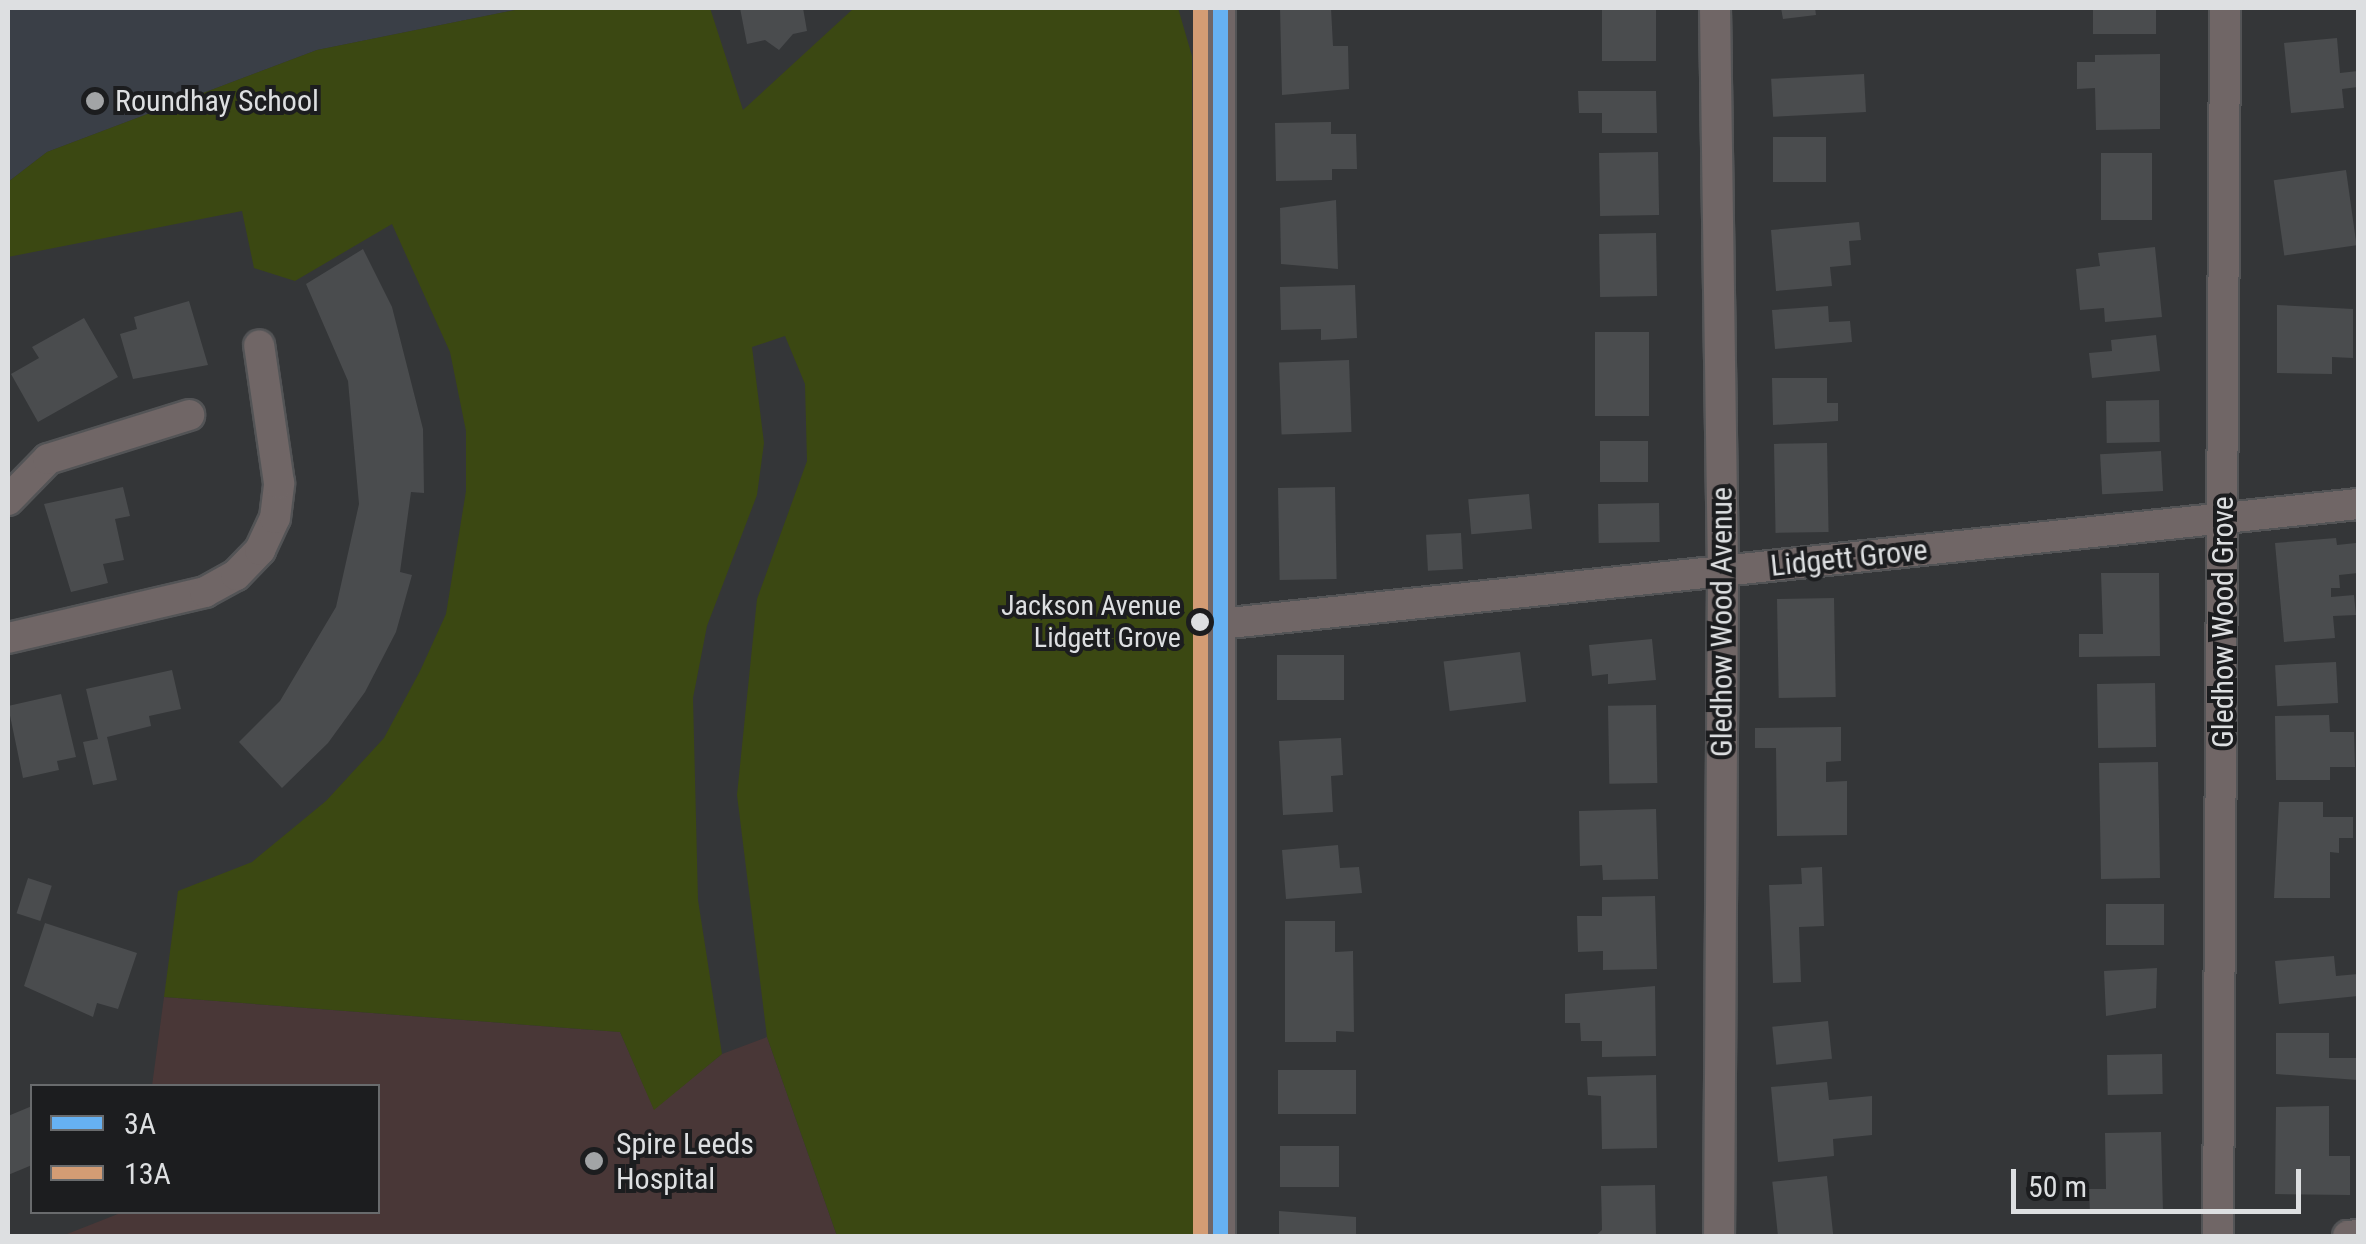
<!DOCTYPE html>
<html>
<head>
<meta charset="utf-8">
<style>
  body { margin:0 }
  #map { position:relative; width:2366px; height:1244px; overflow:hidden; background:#343638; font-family:"Roboto Condensed",sans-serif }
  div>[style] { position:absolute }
  .built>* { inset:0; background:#3a3f47 }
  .medical>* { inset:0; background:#493737 }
  .green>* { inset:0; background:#3b4812 }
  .building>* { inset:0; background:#4a4c4e; transform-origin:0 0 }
  .roads { filter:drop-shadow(2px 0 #535456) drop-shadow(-2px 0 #535456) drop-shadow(0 2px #535456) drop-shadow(0 -2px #535456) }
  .minor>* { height:30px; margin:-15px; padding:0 15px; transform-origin:15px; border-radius:15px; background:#706666 }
  .bus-1>* { height:15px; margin:-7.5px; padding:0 7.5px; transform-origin:7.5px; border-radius:7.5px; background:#66b1f2 }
  .bus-2>* { height:15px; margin:-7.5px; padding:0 7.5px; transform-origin:7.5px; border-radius:7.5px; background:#d39c74 }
  .dots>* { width:28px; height:28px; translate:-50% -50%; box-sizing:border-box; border:5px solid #1c1d1f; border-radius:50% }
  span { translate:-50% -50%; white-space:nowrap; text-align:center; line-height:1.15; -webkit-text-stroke:8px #1c1d1f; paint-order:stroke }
  .bus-label { font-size:28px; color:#dddfe1 }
  .right { translate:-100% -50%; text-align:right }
  .poi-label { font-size:30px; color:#dddfe1 }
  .left { translate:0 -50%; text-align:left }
  .street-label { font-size:30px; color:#dddfe1 }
  .frame { position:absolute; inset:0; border:10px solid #dddfe1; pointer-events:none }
  .legend { position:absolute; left:30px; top:1084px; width:350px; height:130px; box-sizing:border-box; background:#1c1d1f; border:2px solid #696b6d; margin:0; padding:12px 18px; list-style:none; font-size:30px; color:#dddfe1 }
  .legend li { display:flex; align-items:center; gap:20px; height:50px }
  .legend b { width:50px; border:2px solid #696b6d }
  .scale { position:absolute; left:2011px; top:1169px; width:290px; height:45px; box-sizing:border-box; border:5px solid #dddfe1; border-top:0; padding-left:12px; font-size:30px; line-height:35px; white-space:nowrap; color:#dddfe1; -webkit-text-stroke:8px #1c1d1f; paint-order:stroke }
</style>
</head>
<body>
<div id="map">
  <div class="built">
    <i style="clip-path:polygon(8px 8px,525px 8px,317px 50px,47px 152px,8px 182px)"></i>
  </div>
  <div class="medical">
    <i style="clip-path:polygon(164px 997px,620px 1032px,654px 1109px,722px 1054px,767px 1037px,837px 1236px,62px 1236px,123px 1212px,378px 1212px,378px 1086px,152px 1086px)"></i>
  </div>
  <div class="green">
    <i style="clip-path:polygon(525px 8px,710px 8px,743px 110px,854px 8px,1178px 8px,1192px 56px,1195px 1236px,837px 1236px,767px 1037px,737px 795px,757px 599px,807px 461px,805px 384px,785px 336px,752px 347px,764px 443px,757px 495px,707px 626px,693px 698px,698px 900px,722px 1054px,654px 1110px,620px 1032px,164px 997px,178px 891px,252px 862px,326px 801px,384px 738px,420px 671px,446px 614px,466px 491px,466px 431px,450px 352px,392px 224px,295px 281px,254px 268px,242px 211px,8px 257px,8px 182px,47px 152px,317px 50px)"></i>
  </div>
  <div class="building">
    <i style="clip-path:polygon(740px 8px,803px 8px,807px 31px,793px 34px,779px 50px,765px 40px,747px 44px)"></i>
    <i style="clip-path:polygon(1280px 8px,1331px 8px,1333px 46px,1348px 46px,1349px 89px,1282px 95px)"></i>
    <i style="left:1602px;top:8px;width:54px;height:53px"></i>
    <i style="clip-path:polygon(1781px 8px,1815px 8px,1816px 15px,1783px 19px)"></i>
    <i style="left:2093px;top:8px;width:63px;height:26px"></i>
    <i style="clip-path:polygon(2337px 38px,2340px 73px,2358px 71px,2358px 87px,2342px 89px,2344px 108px,2291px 113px,2284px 43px)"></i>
    <i style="clip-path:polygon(2160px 54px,2160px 129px,2096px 130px,2095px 88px,2077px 89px,2077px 62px,2095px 62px,2095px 55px)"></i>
    <i style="left:1864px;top:74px;width:38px;height:93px;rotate:87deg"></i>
    <i style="clip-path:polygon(1578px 91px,1656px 91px,1657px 133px,1602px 133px,1602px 113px,1579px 113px)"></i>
    <i style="clip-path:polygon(1331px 122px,1331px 134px,1356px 134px,1357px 169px,1332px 169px,1332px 180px,1276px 181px,1275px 123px)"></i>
    <i style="left:1773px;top:137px;width:53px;height:45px"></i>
    <i style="left:1658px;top:152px;width:63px;height:59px;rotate:89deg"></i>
    <i style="left:2101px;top:153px;width:51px;height:67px"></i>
    <i style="left:2346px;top:170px;width:76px;height:73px;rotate:82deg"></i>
    <i style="clip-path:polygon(1336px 200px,1338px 269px,1281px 264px,1280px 208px)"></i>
    <i style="clip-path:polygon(1859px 222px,1861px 240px,1849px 241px,1851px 265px,1830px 267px,1832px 286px,1776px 291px,1771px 230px)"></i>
    <i style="left:1656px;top:233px;width:63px;height:57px;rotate:89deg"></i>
    <i style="clip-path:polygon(2155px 247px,2162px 317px,2105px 322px,2104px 308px,2080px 310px,2076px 269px,2100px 266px,2098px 253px)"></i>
    <i style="clip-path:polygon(363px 249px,392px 307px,423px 429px,424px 493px,411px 492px,400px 572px,412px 575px,396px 632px,365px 692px,328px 743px,282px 788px,239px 742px,280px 701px,336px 607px,359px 504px,348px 381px,306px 284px)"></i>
    <i style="clip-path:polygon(1355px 285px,1357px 338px,1321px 340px,1321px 329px,1281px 330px,1280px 287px)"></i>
    <i style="clip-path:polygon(189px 301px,208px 365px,133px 379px,120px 334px,137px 329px,134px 317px)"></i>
    <i style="clip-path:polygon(2277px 305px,2353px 309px,2353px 358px,2332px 357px,2332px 374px,2277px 373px)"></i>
    <i style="clip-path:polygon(1828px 306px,1829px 322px,1850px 321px,1852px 342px,1775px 349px,1772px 310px)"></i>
    <i style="clip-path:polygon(84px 318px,118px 377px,38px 422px,11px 374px,39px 358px,32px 347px)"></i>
    <i style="left:1595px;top:332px;width:54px;height:84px"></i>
    <i style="clip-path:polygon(2156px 335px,2160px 371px,2092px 378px,2089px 353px,2112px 351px,2111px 340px)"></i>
    <i style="left:1349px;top:360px;width:72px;height:70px;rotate:88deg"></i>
    <i style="clip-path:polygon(1772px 378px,1827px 378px,1827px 403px,1838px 403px,1838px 421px,1773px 425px)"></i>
    <i style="left:2159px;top:400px;width:42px;height:53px;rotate:89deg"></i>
    <i style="left:1600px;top:441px;width:48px;height:41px"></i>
    <i style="left:1827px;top:443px;width:89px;height:53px;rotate:89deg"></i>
    <i style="left:2161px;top:451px;width:40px;height:61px;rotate:87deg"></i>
    <i style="clip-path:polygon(123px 487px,130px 516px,115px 519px,124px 560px,103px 564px,108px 583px,71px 592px,44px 504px)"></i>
    <i style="left:1335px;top:487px;width:92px;height:57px;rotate:89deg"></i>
    <i style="left:1529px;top:494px;width:35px;height:61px;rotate:85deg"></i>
    <i style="left:1659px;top:503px;width:39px;height:61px;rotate:89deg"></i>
    <i style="left:1461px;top:533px;width:36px;height:35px;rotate:87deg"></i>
    <i style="clip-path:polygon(2336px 538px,2337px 545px,2356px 543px,2358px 573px,2339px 575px,2340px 588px,2331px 588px,2331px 597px,2354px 595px,2356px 615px,2333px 616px,2335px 638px,2284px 642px,2275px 543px)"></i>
    <i style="clip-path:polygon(2101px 573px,2159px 573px,2160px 656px,2079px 657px,2079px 634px,2103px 634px)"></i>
    <i style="left:1834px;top:598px;width:99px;height:57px;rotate:89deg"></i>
    <i style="clip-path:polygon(1652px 639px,1656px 680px,1608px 684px,1608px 674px,1592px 676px,1589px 645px)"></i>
    <i style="left:1520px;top:652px;width:50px;height:77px;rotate:83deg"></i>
    <i style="left:1277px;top:655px;width:67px;height:45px"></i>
    <i style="left:2336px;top:662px;width:41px;height:61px;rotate:87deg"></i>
    <i style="clip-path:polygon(172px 670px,181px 709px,149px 716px,151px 726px,107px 737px,117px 780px,93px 785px,83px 742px,98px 739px,86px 689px)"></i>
    <i style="left:2155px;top:683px;width:64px;height:58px;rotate:89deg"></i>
    <i style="clip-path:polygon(61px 694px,76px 757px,57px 761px,59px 770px,23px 778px,8px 706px)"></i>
    <i style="left:1656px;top:705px;width:78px;height:48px;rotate:89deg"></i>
    <i style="clip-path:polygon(2329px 715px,2330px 732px,2354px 732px,2355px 767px,2330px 767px,2330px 780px,2276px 780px,2275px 716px)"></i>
    <i style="clip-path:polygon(1841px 727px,1841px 761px,1826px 762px,1826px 782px,1847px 781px,1847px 835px,1777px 836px,1776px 748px,1755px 748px,1755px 728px)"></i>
    <i style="clip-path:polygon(1341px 738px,1343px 775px,1331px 776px,1333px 812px,1283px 815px,1279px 741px)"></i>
    <i style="left:2158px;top:762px;width:116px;height:59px;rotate:89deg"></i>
    <i style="clip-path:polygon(2279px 802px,2323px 802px,2323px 817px,2353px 817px,2353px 838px,2339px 838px,2339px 853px,2330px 852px,2330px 898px,2274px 898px)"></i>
    <i style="clip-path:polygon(1656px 809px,1658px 879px,1603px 880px,1602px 865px,1580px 866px,1579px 811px)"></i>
    <i style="clip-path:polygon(1338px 845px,1340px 868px,1359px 867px,1362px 893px,1286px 899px,1282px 850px)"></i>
    <i style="clip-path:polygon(1822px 867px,1824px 926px,1799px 927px,1801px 982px,1773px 983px,1769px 885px,1802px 884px,1801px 868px)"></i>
    <i style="left:28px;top:878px;width:25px;height:37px;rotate:18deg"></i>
    <i style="clip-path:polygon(1655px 896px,1657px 969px,1603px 970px,1603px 951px,1578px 952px,1577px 916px,1602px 916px,1602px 897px)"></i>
    <i style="left:2164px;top:904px;width:41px;height:58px;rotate:90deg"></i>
    <i style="clip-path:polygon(1285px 921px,1335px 921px,1335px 952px,1353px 951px,1354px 1032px,1336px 1031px,1336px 1042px,1285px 1042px)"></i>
    <i style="clip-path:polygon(45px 923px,137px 953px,118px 1009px,97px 1003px,93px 1017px,24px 986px)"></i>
    <i style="clip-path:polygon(2334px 956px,2336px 976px,2358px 974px,2358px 996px,2279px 1004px,2275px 961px)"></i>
    <i style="clip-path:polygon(2157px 968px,2156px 1008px,2106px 1016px,2104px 971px)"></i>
    <i style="clip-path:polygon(1655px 986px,1656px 1056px,1602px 1057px,1602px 1041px,1581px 1041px,1580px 1023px,1565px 1023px,1565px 994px)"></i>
    <i style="left:1828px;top:1021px;width:38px;height:56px;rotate:84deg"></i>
    <i style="clip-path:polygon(2276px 1033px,2329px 1033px,2329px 1058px,2358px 1058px,2358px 1080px,2276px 1074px)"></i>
    <i style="left:2162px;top:1054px;width:40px;height:55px;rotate:89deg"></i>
    <i style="left:1356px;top:1070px;width:44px;height:78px;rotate:90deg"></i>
    <i style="clip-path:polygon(1656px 1075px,1657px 1148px,1602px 1149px,1601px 1096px,1588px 1095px,1587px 1077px)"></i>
    <i style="clip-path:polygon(1827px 1082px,1829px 1100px,1872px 1096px,1872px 1135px,1833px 1139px,1834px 1156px,1778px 1162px,1771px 1087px)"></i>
    <i style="clip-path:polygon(32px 1106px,32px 1165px,8px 1175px,8px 1116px)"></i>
    <i style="clip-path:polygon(2329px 1106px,2329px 1156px,2350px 1156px,2350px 1195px,2275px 1194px,2276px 1107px)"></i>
    <i style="clip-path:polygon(2161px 1132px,2163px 1212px,2090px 1214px,2089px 1189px,2106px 1189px,2105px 1133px)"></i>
    <i style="left:1339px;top:1146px;width:41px;height:59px;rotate:90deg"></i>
    <i style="left:1827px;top:1176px;width:60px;height:55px;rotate:84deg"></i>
    <i style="clip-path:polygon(1655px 1185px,1656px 1236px,1595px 1236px,1602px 1230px,1601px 1186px)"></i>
    <i style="clip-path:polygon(1279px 1211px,1356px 1217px,1356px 1236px,1279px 1236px)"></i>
  </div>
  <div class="roads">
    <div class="minor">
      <i style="left:1220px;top:8px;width:1228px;rotate:90deg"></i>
      <i style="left:1715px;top:8px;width:563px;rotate:89.19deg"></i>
      <i style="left:1723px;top:571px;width:665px;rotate:90.34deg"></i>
      <i style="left:8px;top:500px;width:57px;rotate:-45.7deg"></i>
      <i style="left:48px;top:459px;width:148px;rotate:-17.3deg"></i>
      <i style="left:1220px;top:624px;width:1144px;rotate:-6.02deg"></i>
      <i style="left:8px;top:638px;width:202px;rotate:-13.1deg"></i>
      <i style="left:205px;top:592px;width:35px;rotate:-29deg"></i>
      <i style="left:236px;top:575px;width:35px;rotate:-46deg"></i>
      <i style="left:260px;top:550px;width:35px;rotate:-65deg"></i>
      <i style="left:275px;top:518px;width:35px;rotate:-83deg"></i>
      <i style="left:279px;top:483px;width:139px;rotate:-98.2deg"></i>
      <i style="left:2218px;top:1236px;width:1228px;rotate:-89.67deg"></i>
      <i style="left:2348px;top:1236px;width:10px;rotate:-6deg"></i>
    </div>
  </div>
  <div class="bus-1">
    <i style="left:1220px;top:8px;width:1228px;rotate:90deg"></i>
  </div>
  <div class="bus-2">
    <i style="left:1200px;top:8px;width:1228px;rotate:90deg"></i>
  </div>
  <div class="dots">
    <i style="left:95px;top:101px;background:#a2a4a6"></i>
    <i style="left:1200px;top:622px;background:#dddfe1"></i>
    <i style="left:594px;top:1161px;background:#a2a4a6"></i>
  </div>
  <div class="bus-label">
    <span class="right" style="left:1181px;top:622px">Jackson Avenue<br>Lidgett Grove</span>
  </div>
  <div class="poi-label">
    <span class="left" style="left:115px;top:101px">Roundhay School</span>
    <span class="left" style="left:616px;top:1161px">Spire Leeds<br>Hospital</span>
  </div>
  <div class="street-label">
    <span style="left:1849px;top:558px;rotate:-6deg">Lidgett Grove</span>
    <span style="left:1722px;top:622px;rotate:-90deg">Gledhow Wood Avenue</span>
    <span style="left:2223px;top:622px;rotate:-90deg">Gledhow Wood Grove</span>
  </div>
  <div class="frame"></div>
  <ul class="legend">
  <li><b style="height:12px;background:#66b1f2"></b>3A</li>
  <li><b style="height:12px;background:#d39c74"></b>13A</li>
  </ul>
  <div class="scale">50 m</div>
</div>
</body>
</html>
